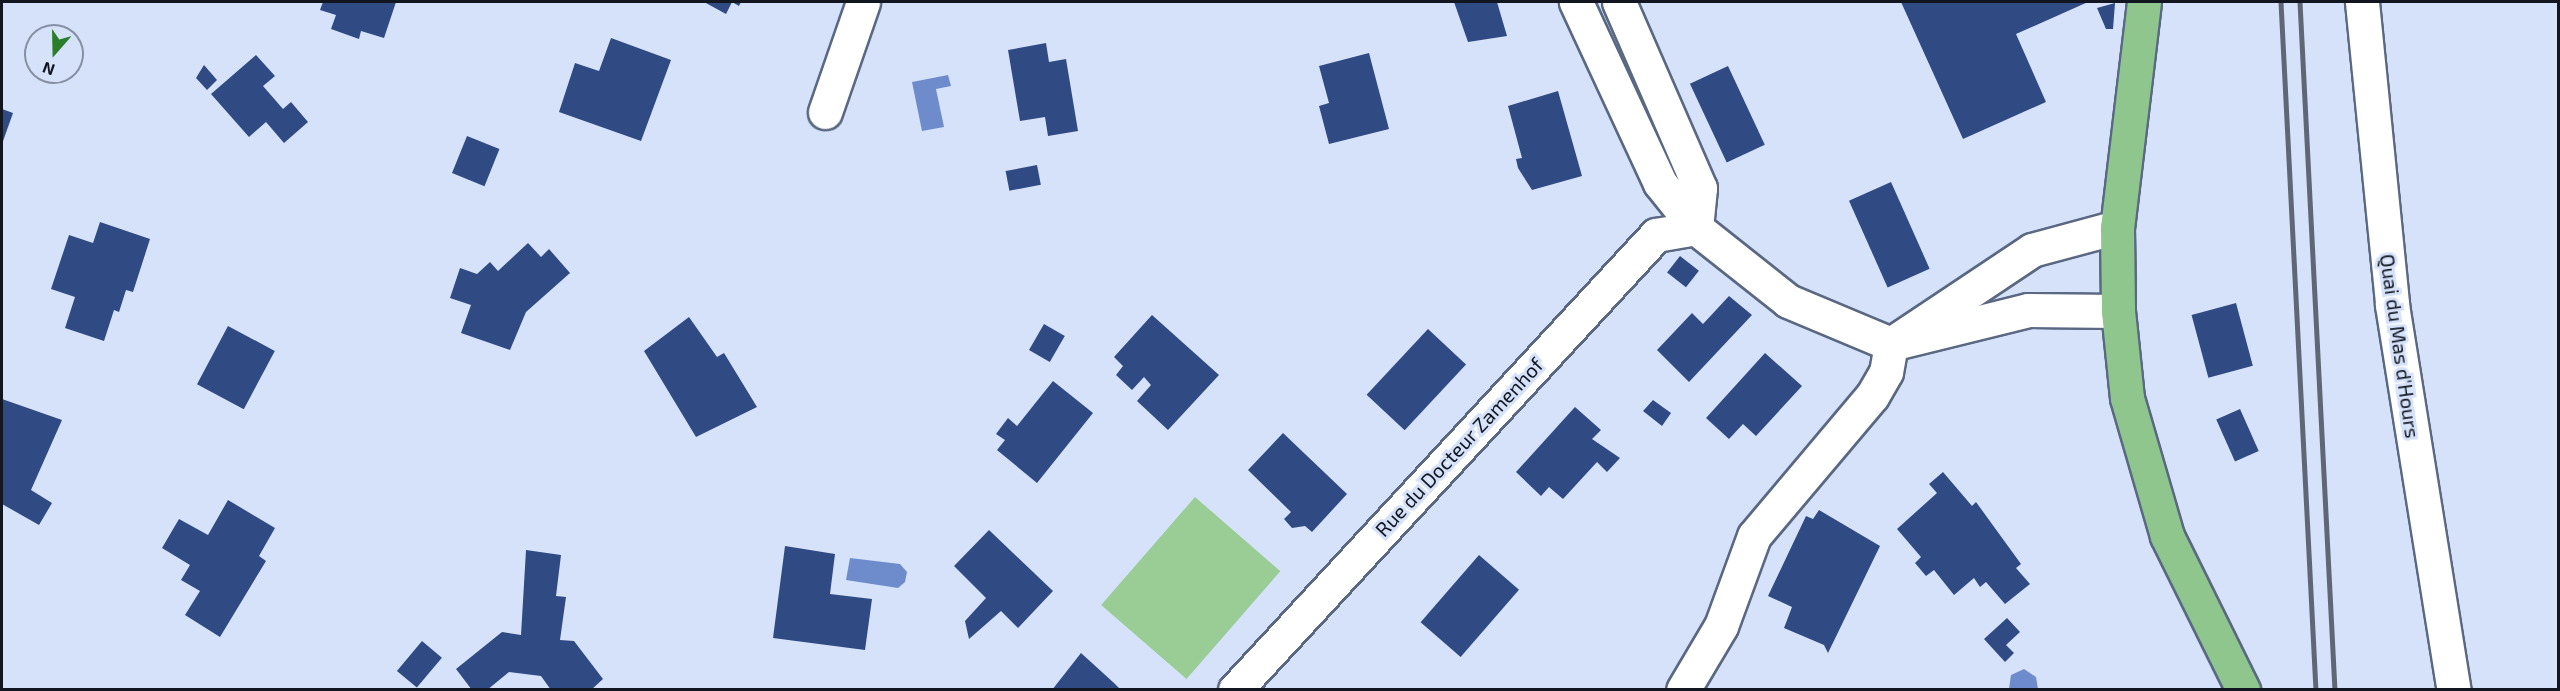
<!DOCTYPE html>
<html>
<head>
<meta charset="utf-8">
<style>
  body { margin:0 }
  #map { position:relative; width:2560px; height:691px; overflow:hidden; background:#d5e2fa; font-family:"Exo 2",sans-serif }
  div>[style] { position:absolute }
  .green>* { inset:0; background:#9acc96; transform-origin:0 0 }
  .water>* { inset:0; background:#6e8ccb }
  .building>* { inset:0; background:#304a83; transform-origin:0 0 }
  .roads { filter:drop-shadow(2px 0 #5a6882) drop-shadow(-2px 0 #5a6882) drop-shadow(0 2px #5a6882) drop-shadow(0 -2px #5a6882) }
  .minor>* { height:33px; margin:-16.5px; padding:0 16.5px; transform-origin:16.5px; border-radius:16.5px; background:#fff }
  .major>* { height:33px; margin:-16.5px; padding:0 16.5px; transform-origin:16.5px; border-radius:16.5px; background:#8fc68e }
  .rail>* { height:4.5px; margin:-2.25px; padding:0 2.25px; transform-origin:2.25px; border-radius:2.25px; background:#5f6777 }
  span { translate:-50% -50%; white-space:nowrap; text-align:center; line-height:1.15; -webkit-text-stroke:6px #d5e2fa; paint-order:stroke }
  .street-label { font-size:20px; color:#111620 }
  .frame { position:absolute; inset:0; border:3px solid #111620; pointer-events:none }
  .north { position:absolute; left:24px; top:24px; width:60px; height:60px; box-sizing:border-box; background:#d5e2fa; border:2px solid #8790a3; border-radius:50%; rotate:200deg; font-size:16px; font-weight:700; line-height:24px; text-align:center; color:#111620 }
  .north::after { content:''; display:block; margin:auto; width:21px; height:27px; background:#2a7d29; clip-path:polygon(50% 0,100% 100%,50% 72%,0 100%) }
</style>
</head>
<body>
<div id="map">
  <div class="green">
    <i style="left:1195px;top:497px;width:113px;height:143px;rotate:41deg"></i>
  </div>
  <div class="water">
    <i style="clip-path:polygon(948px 75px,951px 86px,936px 89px,944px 127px,922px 131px,912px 82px)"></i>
    <i style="clip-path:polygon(850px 558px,900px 564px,907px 572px,905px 582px,898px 588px,846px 580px)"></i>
    <i style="clip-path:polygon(2024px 669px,2036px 677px,2038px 689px,2009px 689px,2011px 675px)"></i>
  </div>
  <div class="building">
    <i style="clip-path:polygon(323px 2px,396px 2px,384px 38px,361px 31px,359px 39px,331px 29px,336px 15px,320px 10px)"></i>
    <i style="clip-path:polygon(704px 2px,741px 2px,739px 6px,732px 2px,726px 14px)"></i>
    <i style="clip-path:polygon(1454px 2px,1497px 2px,1507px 36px,1468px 42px)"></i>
    <i style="clip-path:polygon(1901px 2px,2088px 2px,2016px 34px,2046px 102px,1963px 139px)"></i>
    <i style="clip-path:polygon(2115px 3px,2113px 29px,2106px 29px,2097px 8px)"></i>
    <i style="clip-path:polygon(611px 38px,671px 60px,641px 141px,559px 112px,575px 63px,599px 71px)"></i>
    <i style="clip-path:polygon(1046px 43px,1049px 62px,1066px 59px,1078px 131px,1048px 136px,1045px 117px,1020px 121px,1008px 50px)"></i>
    <i style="clip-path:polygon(1369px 53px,1389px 129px,1329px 144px,1319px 106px,1329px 103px,1319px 66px)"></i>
    <i style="clip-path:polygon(256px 55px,275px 76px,263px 86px,283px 109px,291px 102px,308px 122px,284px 143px,266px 122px,249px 137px,211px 94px)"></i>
    <i style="clip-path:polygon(204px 65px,217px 80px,207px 90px,196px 78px)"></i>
    <i style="left:1728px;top:66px;width:87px;height:42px;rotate:65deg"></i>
    <i style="clip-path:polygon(1558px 91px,1582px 176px,1532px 190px,1518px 168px,1516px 159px,1522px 158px,1508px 106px)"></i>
    <i style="clip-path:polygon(2px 109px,13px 113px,2px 144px)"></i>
    <i style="left:467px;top:136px;width:35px;height:40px;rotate:22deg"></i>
    <i style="left:1037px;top:165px;width:20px;height:32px;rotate:79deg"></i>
    <i style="left:1891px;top:182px;width:95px;height:46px;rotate:66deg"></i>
    <i style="clip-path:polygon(100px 222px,150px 239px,133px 292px,126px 290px,119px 312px,114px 310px,104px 341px,65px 328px,75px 297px,51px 289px,69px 235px,93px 243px)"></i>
    <i style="clip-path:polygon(528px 243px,541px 257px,549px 249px,570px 273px,526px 312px,510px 350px,461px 333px,471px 305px,450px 298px,460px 268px,477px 274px,490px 262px,498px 271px)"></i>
    <i style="left:1680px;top:256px;width:24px;height:21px;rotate:38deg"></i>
    <i style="clip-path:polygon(1729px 296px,1752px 315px,1689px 382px,1657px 350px,1692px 313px,1703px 324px)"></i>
    <i style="left:2236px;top:303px;width:65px;height:46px;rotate:75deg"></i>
    <i style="clip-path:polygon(1152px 315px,1219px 375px,1168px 430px,1137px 401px,1151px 385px,1144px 377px,1132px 390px,1116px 375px,1123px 366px,1114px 357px)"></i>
    <i style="clip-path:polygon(689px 317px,717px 357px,724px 353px,757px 407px,696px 437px,644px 351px)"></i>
    <i style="left:1044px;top:324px;width:24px;height:30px;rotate:30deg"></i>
    <i style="left:228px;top:326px;width:53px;height:66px;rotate:28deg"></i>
    <i style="left:1428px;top:329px;width:52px;height:90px;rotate:43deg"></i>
    <i style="clip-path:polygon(1765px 353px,1802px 386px,1756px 436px,1743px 424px,1729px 439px,1706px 418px)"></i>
    <i style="clip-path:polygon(1053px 381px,1093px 413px,1037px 483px,997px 450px,1005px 440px,996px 434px,1008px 418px,1017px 426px)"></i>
    <i style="clip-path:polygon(2px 399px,62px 420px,31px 490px,52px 503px,39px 525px,2px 504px)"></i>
    <i style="clip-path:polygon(1653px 400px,1671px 413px,1662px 426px,1643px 411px)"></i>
    <i style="clip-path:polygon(1575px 407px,1601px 430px,1592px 439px,1620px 458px,1607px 472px,1597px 462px,1563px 499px,1549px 487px,1541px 496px,1516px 472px)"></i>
    <i style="left:2240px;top:409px;width:46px;height:26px;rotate:66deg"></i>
    <i style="clip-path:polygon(1283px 433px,1347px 494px,1312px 532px,1305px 526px,1292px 528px,1284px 519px,1291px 512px,1248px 470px)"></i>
    <i style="clip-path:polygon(1943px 472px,1972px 506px,1976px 502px,2021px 564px,2016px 568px,2030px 584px,2005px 604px,1986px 582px,1980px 587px,1974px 578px,1954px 595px,1934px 570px,1926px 576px,1915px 563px,1921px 557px,1897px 529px,1937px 493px,1929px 484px)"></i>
    <i style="clip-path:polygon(228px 500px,275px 528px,259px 556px,266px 561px,220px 637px,185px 615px,200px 591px,181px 580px,190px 565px,162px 548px,179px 519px,208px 535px)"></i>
    <i style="clip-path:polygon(1819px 510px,1880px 546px,1828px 653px,1824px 645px,1784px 628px,1792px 607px,1768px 596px,1806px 516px,1813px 519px)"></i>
    <i style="clip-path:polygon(989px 530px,1053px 591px,1018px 628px,1001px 611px,969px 639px,965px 621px,986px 598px,954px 566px)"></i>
    <i style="clip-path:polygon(785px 546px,835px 554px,830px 594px,872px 599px,865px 650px,773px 638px)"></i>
    <i style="clip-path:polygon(526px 550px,561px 555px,556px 596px,566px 597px,560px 640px,574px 641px,603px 679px,591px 690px,551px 690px,541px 676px,509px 672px,487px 690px,472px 690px,456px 669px,502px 632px,521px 635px)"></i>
    <i style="left:1479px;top:555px;width:53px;height:89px;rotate:41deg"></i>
    <i style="clip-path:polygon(2007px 618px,2020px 632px,2006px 645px,2014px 653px,2005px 662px,1984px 639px)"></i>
    <i style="left:422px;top:641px;width:26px;height:39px;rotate:40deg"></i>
    <i style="clip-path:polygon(1081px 653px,1114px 683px,1121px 690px,1052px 690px)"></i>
  </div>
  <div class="roads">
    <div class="minor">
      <i style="left:1619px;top:2px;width:203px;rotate:66.5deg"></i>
      <i style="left:1700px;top:188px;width:40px;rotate:95.7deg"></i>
      <i style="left:1696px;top:228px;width:117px;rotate:38.4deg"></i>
      <i style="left:1788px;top:301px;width:112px;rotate:22.7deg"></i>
      <i style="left:1891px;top:344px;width:28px;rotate:100deg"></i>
      <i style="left:1886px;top:372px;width:28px;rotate:120deg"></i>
      <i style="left:1872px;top:396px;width:183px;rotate:130.1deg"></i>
      <i style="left:1754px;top:536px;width:96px;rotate:110.1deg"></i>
      <i style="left:1721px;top:626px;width:74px;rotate:120.7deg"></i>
      <i style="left:2362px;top:2px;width:304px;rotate:84.3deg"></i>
      <i style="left:2392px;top:305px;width:390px;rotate:80.9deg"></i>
      <i style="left:825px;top:112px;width:116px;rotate:-70.9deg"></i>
      <i style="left:2117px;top:227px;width:88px;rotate:164.9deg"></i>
      <i style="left:2032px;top:250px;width:169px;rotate:146.3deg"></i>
      <i style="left:1891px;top:344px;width:141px;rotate:-13.9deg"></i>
      <i style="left:2028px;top:310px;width:90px;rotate:0.6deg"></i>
      <i style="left:1235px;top:690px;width:620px;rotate:-47.22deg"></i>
      <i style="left:1656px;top:235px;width:41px;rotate:-9.9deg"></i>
      <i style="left:1696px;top:228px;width:58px;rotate:-128.7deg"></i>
      <i style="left:1660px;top:183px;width:200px;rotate:-114.9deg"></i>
    </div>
    <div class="major">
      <i style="left:2144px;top:2px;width:227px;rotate:96.8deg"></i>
      <i style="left:2117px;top:227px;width:84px;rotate:89.3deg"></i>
      <i style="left:2118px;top:311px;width:87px;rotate:84.1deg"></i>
      <i style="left:2127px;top:398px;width:144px;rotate:73.8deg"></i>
      <i style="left:2167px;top:536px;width:172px;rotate:63.7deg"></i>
    </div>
  </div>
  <div class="rail">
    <i style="left:2281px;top:2px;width:689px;rotate:87.09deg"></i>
    <i style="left:2300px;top:2px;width:689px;rotate:87.09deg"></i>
  </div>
  <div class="street-label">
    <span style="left:2400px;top:346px;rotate:82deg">Quai du Mas d'Hours</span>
    <span style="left:1459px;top:447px;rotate:-47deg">Rue du Docteur Zamenhof</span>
  </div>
  <div class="frame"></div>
  <div class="north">N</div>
</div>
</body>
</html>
